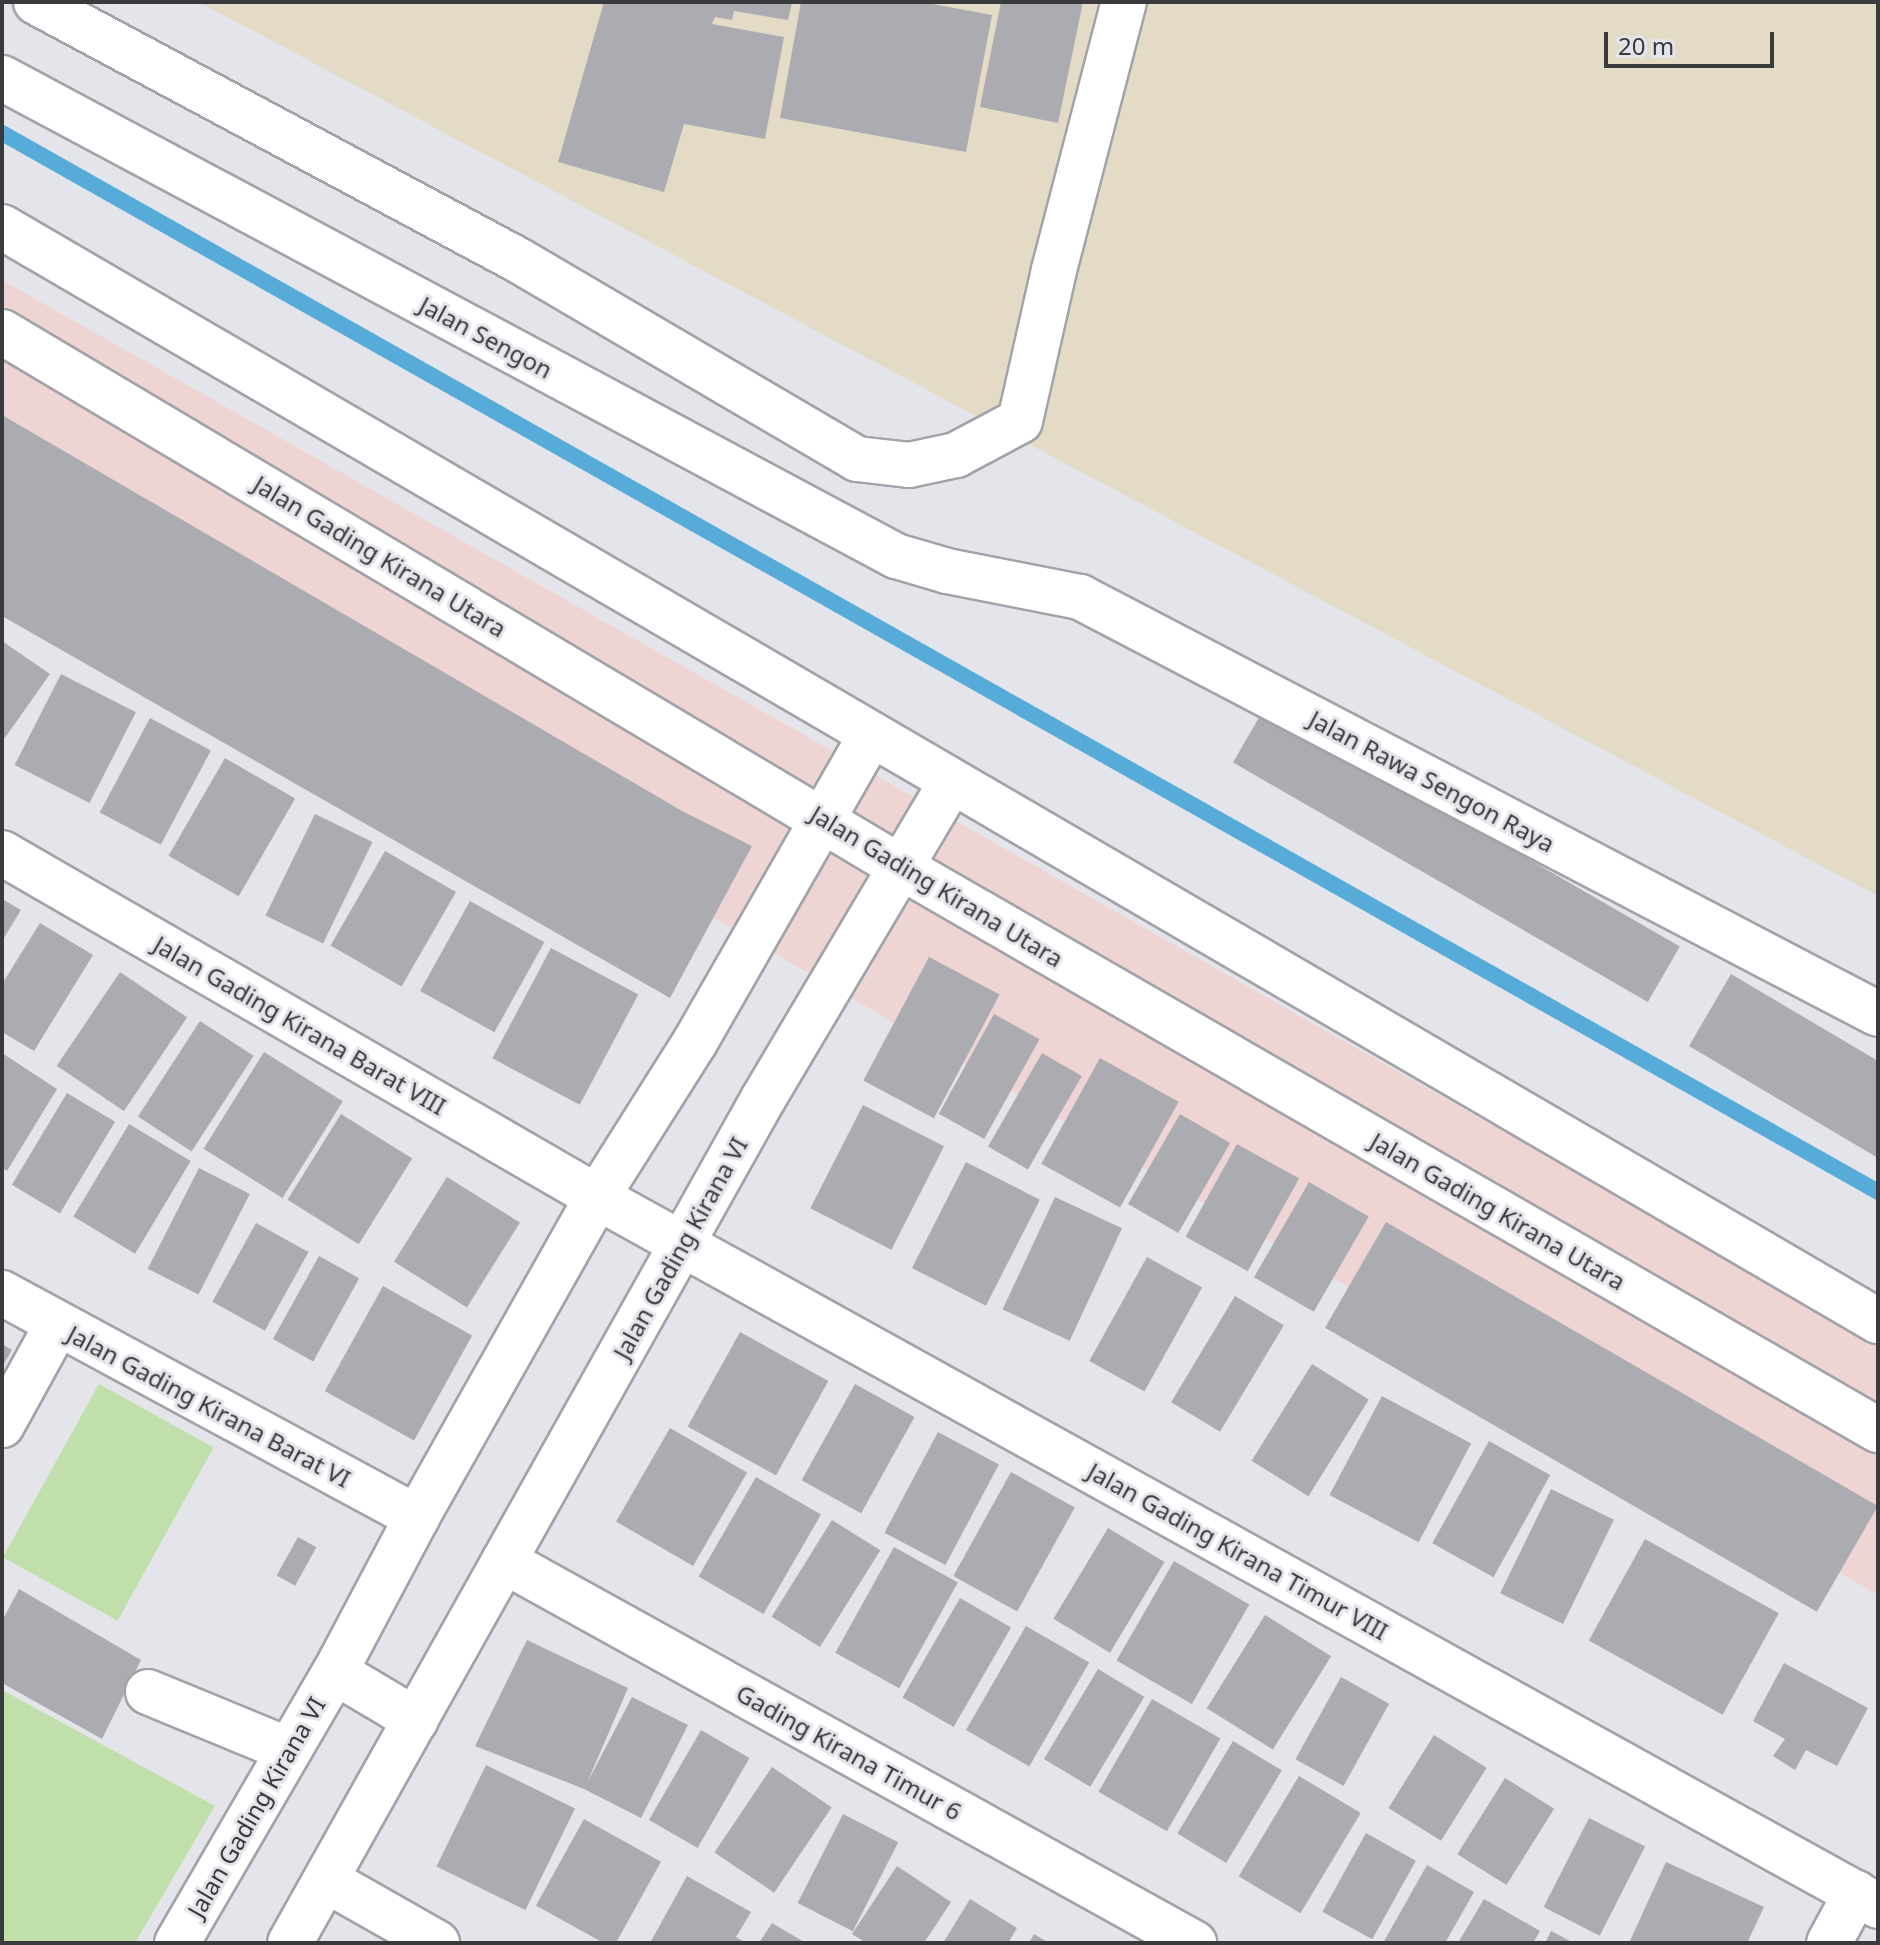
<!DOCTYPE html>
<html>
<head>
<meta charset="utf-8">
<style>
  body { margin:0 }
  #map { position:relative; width:1880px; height:1945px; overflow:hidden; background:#e4e4eb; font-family:"Noto Sans",sans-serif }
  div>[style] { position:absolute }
  .commercial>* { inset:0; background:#efd4d4 }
  .industrial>* { inset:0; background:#e3dbc5 }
  .green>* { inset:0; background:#c0dfaa; transform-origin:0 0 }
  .stream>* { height:16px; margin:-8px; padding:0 8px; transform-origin:8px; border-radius:8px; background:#57abd9 }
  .building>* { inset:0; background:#abacb2; transform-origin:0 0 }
  .roads { filter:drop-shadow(2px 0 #a2a3a9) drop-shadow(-2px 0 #a2a3a9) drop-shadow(0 2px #a2a3a9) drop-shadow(0 -2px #a2a3a9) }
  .minor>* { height:44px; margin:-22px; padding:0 22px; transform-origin:22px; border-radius:22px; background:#fff }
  span { translate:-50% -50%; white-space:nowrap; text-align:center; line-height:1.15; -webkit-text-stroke:6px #e4e4eb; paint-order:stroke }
  .street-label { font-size:24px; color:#393a3c }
  .frame { position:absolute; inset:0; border:4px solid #393a3c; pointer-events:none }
  .scale { position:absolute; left:1604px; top:32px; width:170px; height:36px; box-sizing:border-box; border:4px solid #393a3c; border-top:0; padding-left:10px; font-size:24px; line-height:28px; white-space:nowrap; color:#393a3c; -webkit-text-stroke:6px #e4e4eb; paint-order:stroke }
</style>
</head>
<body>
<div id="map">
  <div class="commercial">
    <i style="clip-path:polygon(2px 280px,1878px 1344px,1878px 1595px,2px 504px)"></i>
  </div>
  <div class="industrial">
    <i style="clip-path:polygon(199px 2px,1878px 2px,1878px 896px,1087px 475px)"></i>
  </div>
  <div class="green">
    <i style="left:99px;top:1384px;width:131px;height:198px;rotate:29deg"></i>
    <i style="clip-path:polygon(2px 1690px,215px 1806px,135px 1943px,2px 1943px)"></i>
  </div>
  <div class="stream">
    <i style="left:2px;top:133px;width:2154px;rotate:29.44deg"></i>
  </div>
  <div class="building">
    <i style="clip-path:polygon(604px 2px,792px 2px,788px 20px,734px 11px,732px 20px,715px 17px,712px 24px,784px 37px,765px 139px,684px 124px,664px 192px,558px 162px)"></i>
    <i style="clip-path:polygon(801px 2px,922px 2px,992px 15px,966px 152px,780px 118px)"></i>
    <i style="clip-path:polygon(1001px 2px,1083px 2px,1058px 123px,980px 107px)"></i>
    <i style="clip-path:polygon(2px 415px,684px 812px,752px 846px,670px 998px,2px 616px)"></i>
    <i style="clip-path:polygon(2px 641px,50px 674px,2px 742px)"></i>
    <i style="left:61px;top:674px;width:84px;height:102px;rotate:27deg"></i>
    <i style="left:1265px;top:707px;width:479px;height:64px;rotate:30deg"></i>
    <i style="left:150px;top:718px;width:69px;height:107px;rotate:28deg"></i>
    <i style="left:225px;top:758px;width:81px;height:113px;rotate:30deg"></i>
    <i style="left:315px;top:814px;width:64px;height:113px;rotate:26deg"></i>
    <i style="left:385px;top:851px;width:82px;height:109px;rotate:30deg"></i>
    <i style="clip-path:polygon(2px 899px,21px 910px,2px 941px)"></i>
    <i style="left:470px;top:901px;width:85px;height:103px;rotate:29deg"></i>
    <i style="clip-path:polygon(40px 923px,93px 955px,34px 1051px,2px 1032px,2px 984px)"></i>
    <i style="left:551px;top:948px;width:99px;height:125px;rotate:28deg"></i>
    <i style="left:929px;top:957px;width:80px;height:140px;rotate:28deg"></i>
    <i style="left:120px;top:972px;width:81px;height:113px;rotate:34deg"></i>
    <i style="clip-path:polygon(1731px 974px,1878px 1061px,1878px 1158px,1689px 1046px)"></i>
    <i style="left:994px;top:1014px;width:52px;height:114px;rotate:29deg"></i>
    <i style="left:200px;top:1021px;width:64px;height:114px;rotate:33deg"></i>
    <i style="left:264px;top:1052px;width:93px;height:114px;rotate:32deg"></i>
    <i style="clip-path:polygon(2px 1053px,57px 1089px,7px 1171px,2px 1168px)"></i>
    <i style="left:1042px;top:1053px;width:46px;height:108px;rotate:30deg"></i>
    <i style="left:1100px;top:1058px;width:90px;height:121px;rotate:29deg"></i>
    <i style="left:67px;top:1093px;width:56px;height:107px;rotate:31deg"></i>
    <i style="left:863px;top:1105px;width:91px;height:116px;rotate:27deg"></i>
    <i style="left:341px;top:1114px;width:84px;height:101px;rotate:32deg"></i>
    <i style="left:1180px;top:1114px;width:58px;height:104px;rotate:30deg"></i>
    <i style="left:129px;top:1124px;width:72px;height:108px;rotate:31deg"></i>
    <i style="left:1237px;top:1144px;width:71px;height:106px;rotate:29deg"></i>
    <i style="left:966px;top:1162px;width:83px;height:119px;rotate:27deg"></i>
    <i style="left:199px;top:1168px;width:57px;height:113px;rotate:27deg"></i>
    <i style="left:447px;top:1177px;width:86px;height:100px;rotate:32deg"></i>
    <i style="left:1309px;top:1182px;width:69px;height:110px;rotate:30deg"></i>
    <i style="left:1055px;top:1197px;width:74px;height:124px;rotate:25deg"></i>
    <i style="left:1386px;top:1222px;width:568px;height:122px;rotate:30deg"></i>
    <i style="left:256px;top:1223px;width:60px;height:90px;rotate:29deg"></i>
    <i style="left:319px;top:1256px;width:46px;height:95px;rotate:29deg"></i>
    <i style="left:1147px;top:1257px;width:63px;height:119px;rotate:29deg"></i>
    <i style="left:383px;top:1286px;width:102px;height:120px;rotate:29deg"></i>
    <i style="left:1235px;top:1296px;width:57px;height:124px;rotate:31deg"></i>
    <i style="left:740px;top:1332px;width:101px;height:108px;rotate:29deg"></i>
    <i style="clip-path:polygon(2px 1344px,12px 1350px,2px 1367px)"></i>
    <i style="left:1312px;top:1364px;width:67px;height:114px;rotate:32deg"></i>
    <i style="left:855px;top:1384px;width:68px;height:110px;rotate:29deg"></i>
    <i style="left:1382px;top:1396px;width:101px;height:112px;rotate:28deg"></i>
    <i style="left:670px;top:1428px;width:89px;height:108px;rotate:30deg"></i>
    <i style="left:938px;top:1432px;width:69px;height:114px;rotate:28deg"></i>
    <i style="left:1489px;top:1441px;width:70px;height:117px;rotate:29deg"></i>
    <i style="left:1011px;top:1472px;width:73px;height:119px;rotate:29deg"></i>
    <i style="left:756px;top:1477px;width:75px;height:115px;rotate:30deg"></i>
    <i style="left:1551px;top:1489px;width:70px;height:116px;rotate:26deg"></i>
    <i style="left:832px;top:1520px;width:57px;height:114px;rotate:32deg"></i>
    <i style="left:1108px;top:1528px;width:66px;height:106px;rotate:31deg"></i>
    <i style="left:298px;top:1537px;width:21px;height:44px;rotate:29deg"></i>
    <i style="left:1645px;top:1539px;width:153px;height:116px;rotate:29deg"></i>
    <i style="left:894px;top:1547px;width:73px;height:121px;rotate:29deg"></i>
    <i style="left:1174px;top:1561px;width:87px;height:115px;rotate:30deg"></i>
    <i style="clip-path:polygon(19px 1589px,141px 1660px,102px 1739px,2px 1683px,2px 1621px)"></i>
    <i style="left:960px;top:1598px;width:59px;height:115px;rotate:30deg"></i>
    <i style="left:1265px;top:1615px;width:78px;height:110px;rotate:32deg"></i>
    <i style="left:1026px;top:1626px;width:73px;height:120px;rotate:30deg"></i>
    <i style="clip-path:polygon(527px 1640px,628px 1688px,587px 1783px,632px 1697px,688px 1725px,641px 1818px,584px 1789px,475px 1746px)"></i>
    <i style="clip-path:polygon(1784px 1663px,1868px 1708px,1837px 1766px,1806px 1750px,1795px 1770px,1773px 1756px,1785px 1739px,1753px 1721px)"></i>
    <i style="left:1098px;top:1669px;width:54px;height:105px;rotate:31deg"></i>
    <i style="left:1341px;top:1677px;width:55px;height:94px;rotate:29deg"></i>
    <i style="left:1152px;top:1699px;width:79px;height:107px;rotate:30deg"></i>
    <i style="left:701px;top:1730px;width:56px;height:104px;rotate:30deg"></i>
    <i style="left:1434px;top:1735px;width:62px;height:86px;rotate:32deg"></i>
    <i style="left:1233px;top:1741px;width:57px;height:108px;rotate:31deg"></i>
    <i style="left:486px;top:1765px;width:99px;height:113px;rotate:26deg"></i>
    <i style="left:772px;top:1767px;width:72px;height:103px;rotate:34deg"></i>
    <i style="left:1299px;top:1776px;width:72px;height:117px;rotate:31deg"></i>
    <i style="left:1505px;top:1778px;width:58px;height:90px;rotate:32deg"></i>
    <i style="left:843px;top:1814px;width:62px;height:100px;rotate:27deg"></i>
    <i style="left:1589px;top:1818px;width:63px;height:100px;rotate:27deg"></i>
    <i style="left:584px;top:1819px;width:88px;height:99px;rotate:29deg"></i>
    <i style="left:1366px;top:1833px;width:57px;height:90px;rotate:29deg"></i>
    <i style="clip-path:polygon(1666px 1862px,1764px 1907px,1747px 1943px,1629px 1943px)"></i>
    <i style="clip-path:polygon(1427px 1865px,1474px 1892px,1445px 1943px,1383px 1943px)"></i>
    <i style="clip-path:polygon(897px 1866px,951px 1902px,924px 1943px,866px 1943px,852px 1934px)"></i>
    <i style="clip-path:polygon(687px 1876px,751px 1912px,736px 1937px,746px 1943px,650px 1943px)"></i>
    <i style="clip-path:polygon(970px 1899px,1017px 1928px,1008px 1943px,943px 1943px)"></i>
    <i style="clip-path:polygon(1484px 1899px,1540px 1931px,1533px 1943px,1458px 1943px)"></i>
    <i style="clip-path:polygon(772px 1923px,806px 1943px,759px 1943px)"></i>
    <i style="clip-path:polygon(1551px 1931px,1574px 1943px,1545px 1943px)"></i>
    <i style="clip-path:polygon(1034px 1934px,1049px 1943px,1029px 1943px)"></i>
  </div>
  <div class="roads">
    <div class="minor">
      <i style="left:36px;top:2px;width:547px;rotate:28.16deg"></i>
      <i style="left:518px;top:260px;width:393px;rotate:30.4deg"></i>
      <i style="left:857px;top:459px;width:52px;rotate:6.6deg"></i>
      <i style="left:909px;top:465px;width:48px;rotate:-12deg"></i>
      <i style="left:956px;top:455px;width:72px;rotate:-28deg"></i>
      <i style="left:1020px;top:421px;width:155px;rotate:-77.3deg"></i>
      <i style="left:1054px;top:270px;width:277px;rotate:-75.4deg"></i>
      <i style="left:2px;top:78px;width:1014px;rotate:28.13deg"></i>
      <i style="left:896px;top:556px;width:53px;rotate:16.4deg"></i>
      <i style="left:947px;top:571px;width:136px;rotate:11.1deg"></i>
      <i style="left:1080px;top:597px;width:900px;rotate:27.59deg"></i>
      <i style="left:2px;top:227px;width:2172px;rotate:30.25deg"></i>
      <i style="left:2px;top:332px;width:1044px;rotate:30.77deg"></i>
      <i style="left:899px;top:866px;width:1130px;rotate:29.95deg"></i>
      <i style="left:2px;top:853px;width:687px;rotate:30.03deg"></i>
      <i style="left:597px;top:1197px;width:1464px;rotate:28.96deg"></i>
      <i style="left:2px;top:1293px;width:472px;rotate:28.4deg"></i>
      <i style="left:2px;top:1425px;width:114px;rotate:-61.2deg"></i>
      <i style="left:504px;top:1561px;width:789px;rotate:28.97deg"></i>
      <i style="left:335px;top:1672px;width:94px;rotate:30.7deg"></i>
      <i style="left:148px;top:1692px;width:152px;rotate:22.4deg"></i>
      <i style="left:326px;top:1880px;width:128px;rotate:29.6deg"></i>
      <i style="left:177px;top:1943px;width:314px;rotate:-59.8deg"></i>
      <i style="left:335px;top:1672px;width:175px;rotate:-62.1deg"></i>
      <i style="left:417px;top:1517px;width:367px;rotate:-60.6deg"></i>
      <i style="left:597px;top:1197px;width:183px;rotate:-57.7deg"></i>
      <i style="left:695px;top:1042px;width:354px;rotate:-60.2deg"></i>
      <i style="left:290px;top:1943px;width:968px;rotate:-60.73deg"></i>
      <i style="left:763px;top:1099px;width:369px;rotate:-59.3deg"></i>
      <i style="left:1829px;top:1943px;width:57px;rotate:-61.6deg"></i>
    </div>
  </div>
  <div class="street-label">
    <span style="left:486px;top:337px;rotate:28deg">Jalan Sengon</span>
    <span style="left:380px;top:556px;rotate:31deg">Jalan Gading Kirana Utara</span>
    <span style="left:1432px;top:781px;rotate:28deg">Jalan Rawa Sengon Raya</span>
    <span style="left:937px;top:886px;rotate:31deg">Jalan Gading Kirana Utara</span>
    <span style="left:300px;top:1025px;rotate:30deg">Jalan Gading Kirana Barat VIII</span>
    <span style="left:1498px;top:1211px;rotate:30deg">Jalan Gading Kirana Utara</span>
    <span style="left:680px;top:1248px;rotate:-61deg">Jalan Gading Kirana VI</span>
    <span style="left:209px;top:1406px;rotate:28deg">Jalan Gading Kirana Barat VI</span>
    <span style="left:1238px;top:1551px;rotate:29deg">Jalan Gading Kirana Timur VIII</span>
    <span style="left:849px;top:1752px;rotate:29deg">Gading Kirana Timur 6</span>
    <span style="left:256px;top:1807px;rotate:-60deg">Jalan Gading Kirana VI</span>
  </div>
  <div class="frame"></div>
  <div class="scale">20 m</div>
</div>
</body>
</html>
